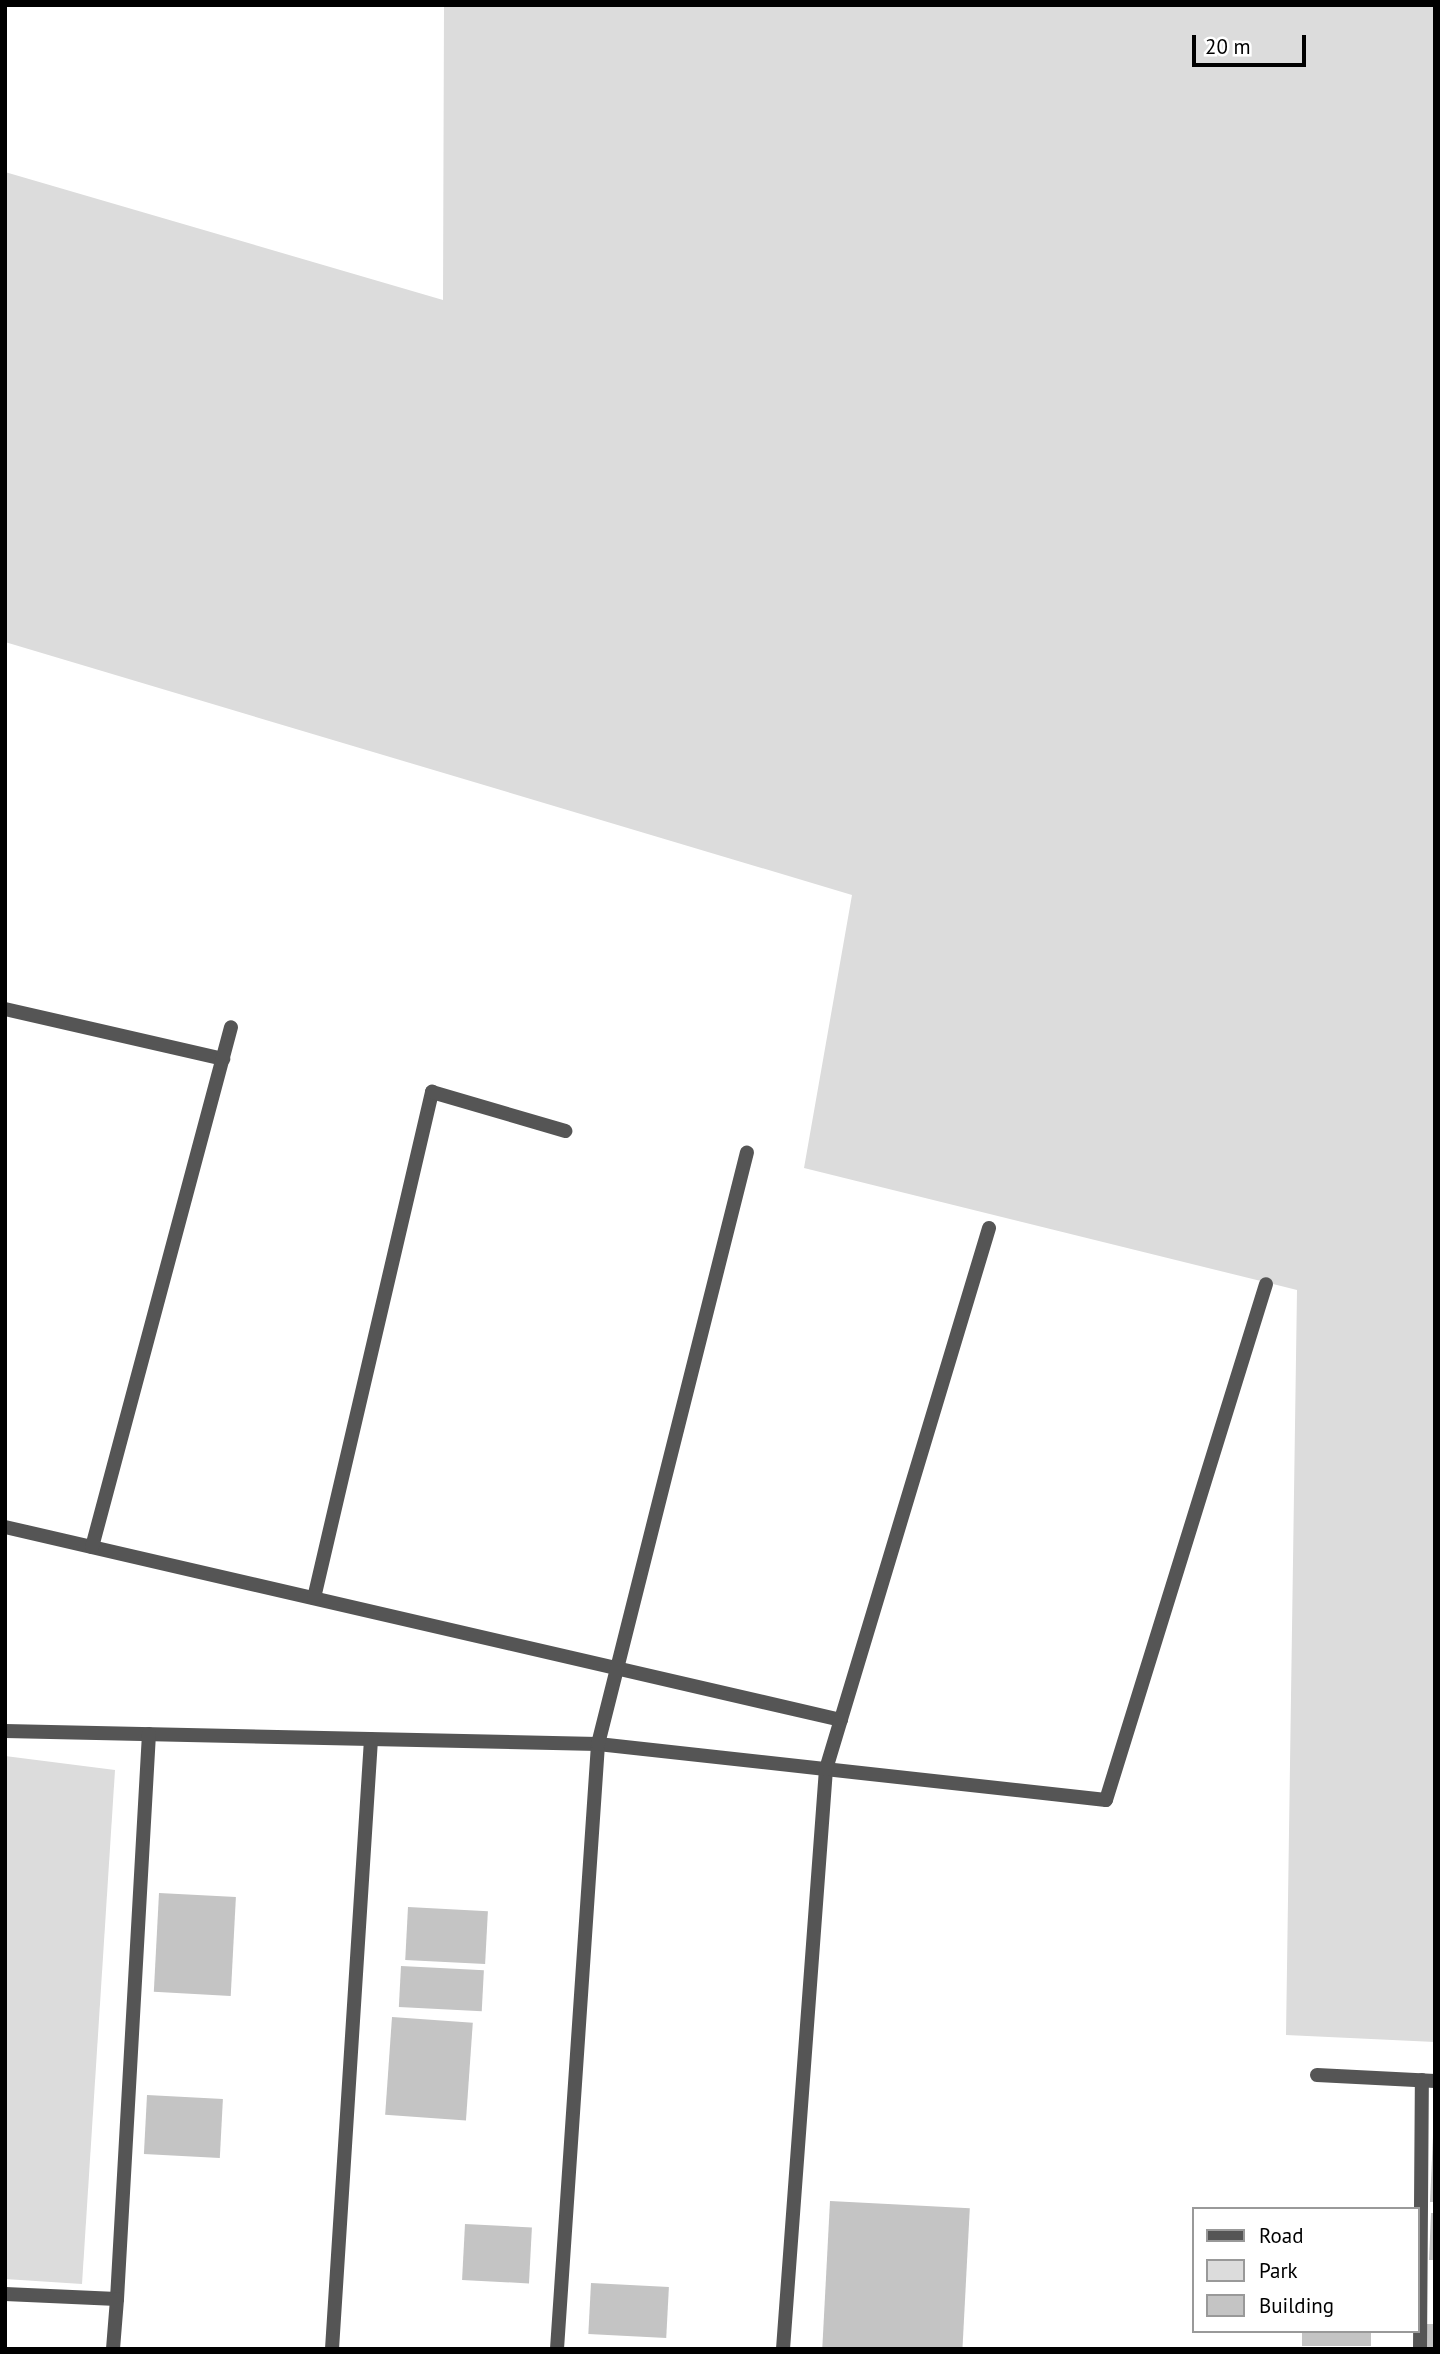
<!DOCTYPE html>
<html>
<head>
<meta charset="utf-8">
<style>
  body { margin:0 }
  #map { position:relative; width:1440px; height:2354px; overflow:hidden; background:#fff; font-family:"PT Sans",sans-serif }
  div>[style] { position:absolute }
  .green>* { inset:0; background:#dcdcdc }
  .building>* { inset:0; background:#c4c4c4; transform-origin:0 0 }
  .street>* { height:14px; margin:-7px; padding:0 7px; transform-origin:7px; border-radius:7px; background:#555 }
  span { translate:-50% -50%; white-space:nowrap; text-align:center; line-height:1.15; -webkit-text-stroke:5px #fff; paint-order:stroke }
  .frame { position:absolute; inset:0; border:7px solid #000; pointer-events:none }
  .legend { position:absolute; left:1192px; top:2207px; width:228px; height:126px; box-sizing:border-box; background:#fff; border:2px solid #999; margin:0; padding:9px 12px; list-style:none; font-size:21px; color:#000 }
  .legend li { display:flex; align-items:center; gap:14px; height:35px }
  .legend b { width:35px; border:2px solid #999 }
  .scale { position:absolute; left:1192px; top:35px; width:114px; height:32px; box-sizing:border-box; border:4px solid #000; border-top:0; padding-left:9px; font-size:21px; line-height:24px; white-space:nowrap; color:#000; -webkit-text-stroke:5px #fff; paint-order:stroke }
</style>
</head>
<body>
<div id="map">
  <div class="green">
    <i style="clip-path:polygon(444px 5px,1435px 5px,1435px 2042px,1286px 2035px,1297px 1290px,804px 1168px,852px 895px,5px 642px,5px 172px,443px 300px)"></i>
    <i style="clip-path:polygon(5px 1756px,115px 1770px,82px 2284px,5px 2279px)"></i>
  </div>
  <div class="building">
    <i style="left:159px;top:1893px;width:77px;height:99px;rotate:3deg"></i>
    <i style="left:408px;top:1907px;width:80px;height:53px;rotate:3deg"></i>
    <i style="left:401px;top:1966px;width:83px;height:41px;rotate:3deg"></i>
    <i style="left:392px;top:2017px;width:81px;height:98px;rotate:4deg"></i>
    <i style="left:147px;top:2095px;width:76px;height:59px;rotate:3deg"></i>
    <i style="clip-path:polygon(1433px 2136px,1435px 2136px,1435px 2202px,1430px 2202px)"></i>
    <i style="left:830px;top:2201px;width:140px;height:148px;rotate:3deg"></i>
    <i style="clip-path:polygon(1431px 2213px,1435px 2213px,1435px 2260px,1429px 2260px)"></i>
    <i style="left:465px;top:2224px;width:67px;height:56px;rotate:3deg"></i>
    <i style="left:591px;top:2283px;width:78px;height:51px;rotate:3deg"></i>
    <i style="left:1427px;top:2324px;width:8px;height:25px"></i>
    <i style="left:1302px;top:2331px;width:69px;height:15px"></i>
  </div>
  <div class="street">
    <i style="left:5px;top:1009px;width:224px;rotate:12.9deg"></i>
    <i style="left:5px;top:1527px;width:858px;rotate:13deg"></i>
    <i style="left:92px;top:1547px;width:538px;rotate:-75.03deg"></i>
    <i style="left:314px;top:1598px;width:520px;rotate:-76.87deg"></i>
    <i style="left:432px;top:1092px;width:139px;rotate:16.3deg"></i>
    <i style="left:5px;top:1731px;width:593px;rotate:1.26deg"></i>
    <i style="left:598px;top:1744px;width:511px;rotate:6.29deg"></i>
    <i style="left:1106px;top:1800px;width:540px;rotate:-72.77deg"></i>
    <i style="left:1317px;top:2075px;width:118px;rotate:2.9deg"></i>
    <i style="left:5px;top:2294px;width:112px;rotate:2.6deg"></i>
    <i style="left:117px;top:2299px;width:566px;rotate:-86.76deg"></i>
    <i style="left:113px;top:2349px;width:50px;rotate:-85.4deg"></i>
    <i style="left:332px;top:2349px;width:611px;rotate:-86.34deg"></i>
    <i style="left:557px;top:2349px;width:606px;rotate:-86.12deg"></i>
    <i style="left:598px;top:1744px;width:610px;rotate:-75.87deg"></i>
    <i style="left:783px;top:2349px;width:582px;rotate:-85.76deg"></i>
    <i style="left:826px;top:1769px;width:565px;rotate:-73.23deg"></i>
    <i style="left:1420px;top:2349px;width:269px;rotate:-89.6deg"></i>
  </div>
  <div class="frame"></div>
  <ul class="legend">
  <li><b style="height:9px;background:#555"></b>Road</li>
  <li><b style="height:19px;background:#dcdcdc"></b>Park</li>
  <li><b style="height:19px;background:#c4c4c4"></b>Building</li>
  </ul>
  <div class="scale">20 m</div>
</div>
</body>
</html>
